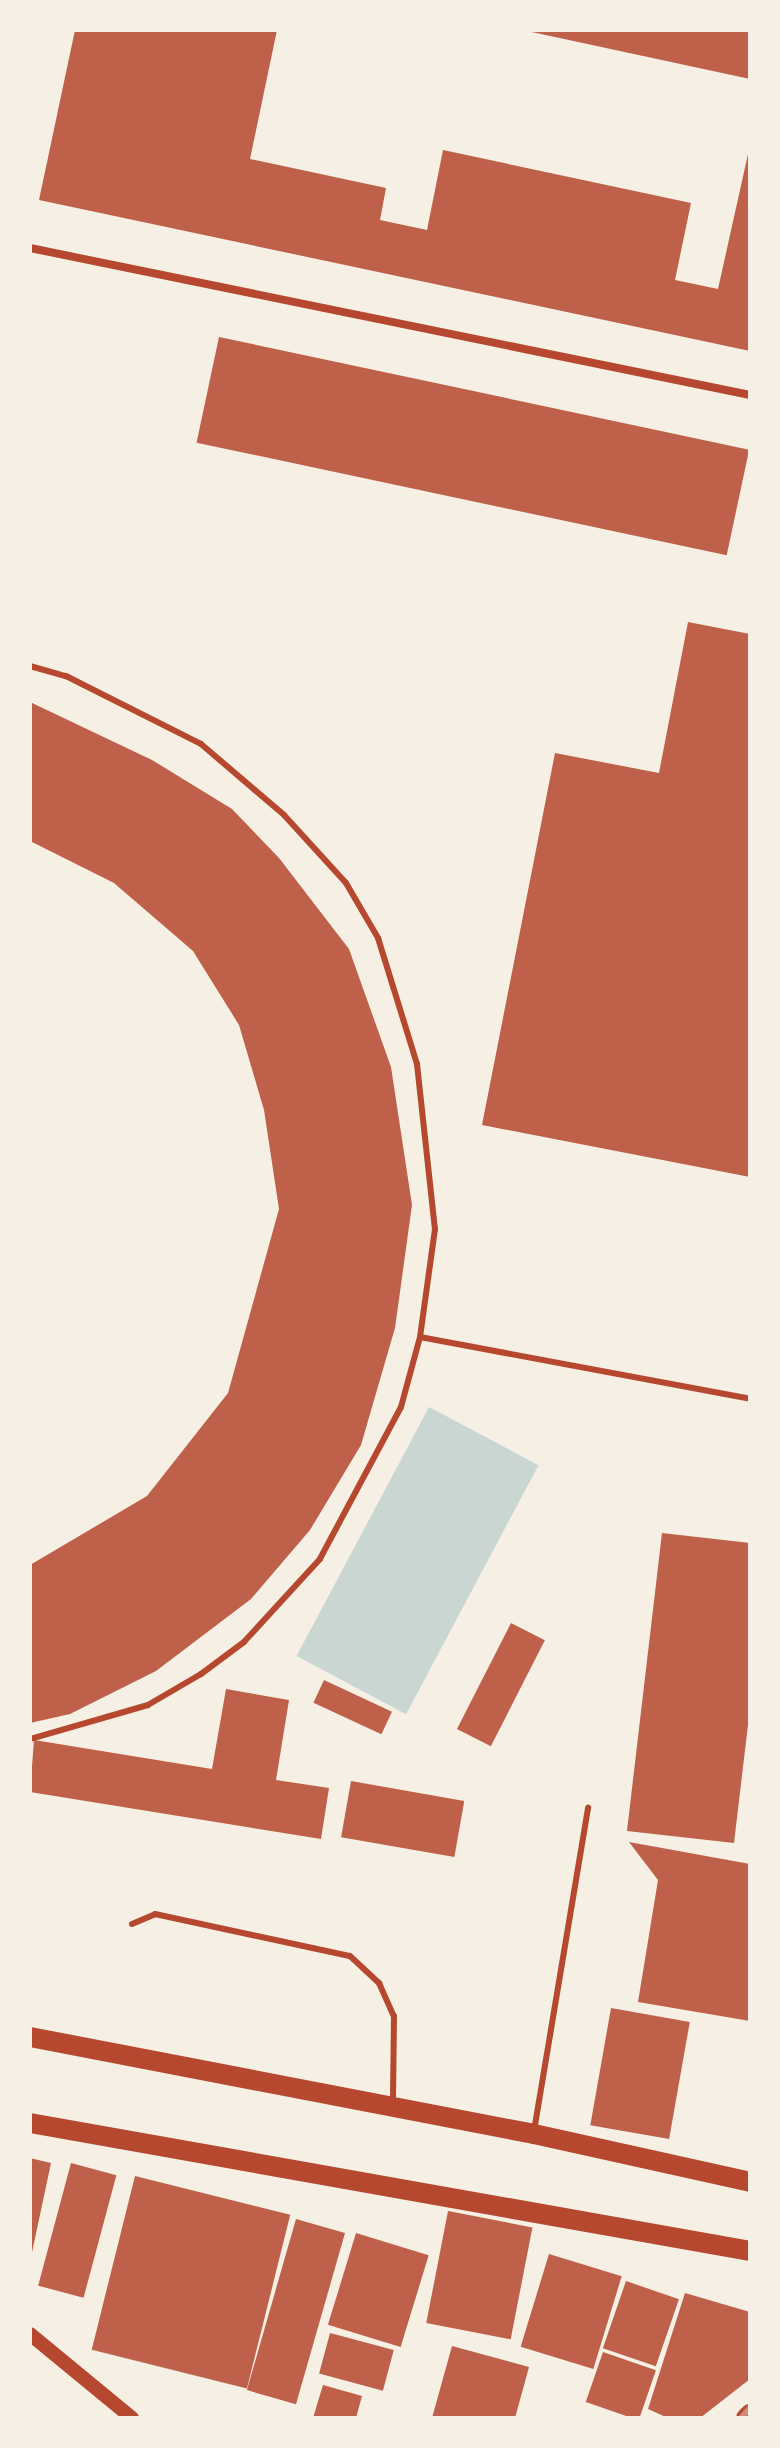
<!DOCTYPE html>
<html>
<head>
<meta charset="utf-8">
<style>
  body { margin:0 }
  #map { position:relative; width:780px; height:2448px; overflow:hidden; background:#f6efe4; font-family:Literata,serif }
  div>[style] { position:absolute }
  .water>* { inset:0; background:#c9d6d2; transform-origin:0 0 }
  .building>* { inset:0; background:#bf614a; transform-origin:0 0 }
  .service>* { height:6px; margin:-3px; padding:0 3px; transform-origin:3px; border-radius:3px; background:#b5482f }
  .minor>* { height:8px; margin:-4px; padding:0 4px; transform-origin:4px; border-radius:4px; background:#b5482f }
  .tertiary>* { height:14px; margin:-7px; padding:0 7px; transform-origin:7px; border-radius:7px; background:#b5482f }
  .primary>* { height:20px; margin:-10px; padding:0 10px; transform-origin:10px; border-radius:10px; background:#b5482f }
  .rail>* { height:6px; margin:-3px; padding:0 3px; transform-origin:3px; border-radius:3px; background:#cf8b77 }
  span { translate:-50% -50%; white-space:nowrap; text-align:center; line-height:1.15; -webkit-text-stroke:6px #f6efe4; paint-order:stroke }
  .frame { position:absolute; inset:0; border:32px solid #f6efe4; pointer-events:none }
</style>
</head>
<body>
<div id="map">
  <div class="water">
    <i style="left:429px;top:1407px;width:124px;height:282px;rotate:28deg"></i>
  </div>
  <div class="building">
    <i style="clip-path:polygon(75px 30px,277px 30px,250px 159px,386px 188px,380px 220px,427px 230px,443px 150px,691px 203px,675px 280px,718px 289px,750px 145px,750px 351px,39px 200px)"></i>
    <i style="clip-path:polygon(527px 30px,750px 30px,750px 79px,527px 31px)"></i>
    <i style="left:219px;top:337px;width:542px;height:108px;rotate:12deg"></i>
    <i style="clip-path:polygon(688px 622px,750px 634px,750px 1177px,482px 1125px,555px 753px,659px 773px)"></i>
    <i style="clip-path:polygon(30px 702px,152px 760px,232px 809px,279px 858px,349px 949px,391px 1067px,412px 1205px,395px 1328px,361px 1445px,310px 1530px,251px 1599px,156px 1671px,70px 1714px,30px 1723px,30px 1565px,147px 1496px,228px 1393px,279px 1209px,264px 1110px,239px 1025px,193px 951px,114px 883px,30px 841px)"></i>
    <i style="clip-path:polygon(662px 1533px,750px 1543px,750px 1708px,734px 1843px,627px 1831px)"></i>
    <i style="left:511px;top:1623px;width:38px;height:119px;rotate:27deg"></i>
    <i style="left:324px;top:1680px;width:75px;height:25px;rotate:25deg"></i>
    <i style="clip-path:polygon(226px 1689px,289px 1700px,276px 1780px,329px 1788px,321px 1839px,30px 1792px,34px 1740px,212px 1769px)"></i>
    <i style="left:351px;top:1781px;width:115px;height:57px;rotate:10deg"></i>
    <i style="clip-path:polygon(629px 1842px,750px 1864px,750px 2021px,638px 2002px,658px 1880px)"></i>
    <i style="left:611px;top:2008px;width:80px;height:119px;rotate:10deg"></i>
    <i style="clip-path:polygon(30px 2158px,51px 2163px,31px 2257px,30px 2257px)"></i>
    <i style="left:71px;top:2163px;width:47px;height:127px;rotate:15deg"></i>
    <i style="left:135px;top:2176px;width:160px;height:179px;rotate:14deg"></i>
    <i style="left:448px;top:2211px;width:86px;height:114px;rotate:11deg"></i>
    <i style="left:296px;top:2219px;width:51px;height:178px;rotate:16deg"></i>
    <i style="left:356px;top:2233px;width:76px;height:96px;rotate:17deg"></i>
    <i style="left:549px;top:2254px;width:76px;height:97px;rotate:17deg"></i>
    <i style="left:626px;top:2281px;width:56px;height:71px;rotate:19deg"></i>
    <i style="clip-path:polygon(685px 2293px,750px 2312px,750px 2379px,700px 2418px,668px 2418px,648px 2409px)"></i>
    <i style="left:330px;top:2333px;width:66px;height:42px;rotate:15deg"></i>
    <i style="clip-path:polygon(452px 2346px,529px 2367px,515px 2418px,432px 2418px)"></i>
    <i style="left:603px;top:2352px;width:56px;height:53px;rotate:19deg"></i>
    <i style="clip-path:polygon(323px 2385px,362px 2396px,356px 2418px,313px 2418px)"></i>
  </div>
  <div class="service">
    <i style="left:30px;top:666px;width:37px;rotate:16deg"></i>
    <i style="left:66px;top:676px;width:151px;rotate:26.7deg"></i>
    <i style="left:201px;top:744px;width:109px;rotate:40.5deg"></i>
    <i style="left:284px;top:815px;width:92px;rotate:47.6deg"></i>
    <i style="left:346px;top:883px;width:64px;rotate:59.8deg"></i>
    <i style="left:378px;top:938px;width:132px;rotate:72.8deg"></i>
    <i style="left:417px;top:1064px;width:166px;rotate:83.8deg"></i>
    <i style="left:435px;top:1229px;width:109px;rotate:97.9deg"></i>
    <i style="left:420px;top:1337px;width:73px;rotate:105.2deg"></i>
    <i style="left:401px;top:1407px;width:172px;rotate:118.1deg"></i>
    <i style="left:320px;top:1559px;width:113px;rotate:132.5deg"></i>
    <i style="left:244px;top:1642px;width:54px;rotate:143.3deg"></i>
    <i style="left:201px;top:1674px;width:61px;rotate:149.7deg"></i>
    <i style="left:148px;top:1705px;width:123px;rotate:163.9deg"></i>
    <i style="left:420px;top:1337px;width:336px;rotate:10.6deg"></i>
    <i style="left:132px;top:1924px;width:25px;rotate:-23deg"></i>
    <i style="left:155px;top:1914px;width:199px;rotate:12.2deg"></i>
    <i style="left:350px;top:1956px;width:40px;rotate:43deg"></i>
    <i style="left:379px;top:1983px;width:36px;rotate:66deg"></i>
    <i style="left:394px;top:2016px;width:87px;rotate:90.7deg"></i>
    <i style="left:534px;top:2131px;width:328px;rotate:-80.5deg"></i>
  </div>
  <div class="minor">
    <i style="left:30px;top:248px;width:735px;rotate:11.54deg"></i>
  </div>
  <div class="tertiary">
    <i style="left:30px;top:2334px;width:132px;rotate:39.5deg"></i>
  </div>
  <div class="primary">
    <i style="left:30px;top:2037px;width:513px;rotate:10.89deg"></i>
    <i style="left:534px;top:2134px;width:221px;rotate:12.5deg"></i>
    <i style="left:30px;top:2123px;width:731px;rotate:10.08deg"></i>
    <i style="left:746px;top:2418px;width:6px;rotate:-45deg"></i>
  </div>
  <div class="rail">
    <i style="left:741px;top:2418px;width:13px;rotate:-48deg"></i>
  </div>
  <div class="frame"></div>
</div>
</body>
</html>
